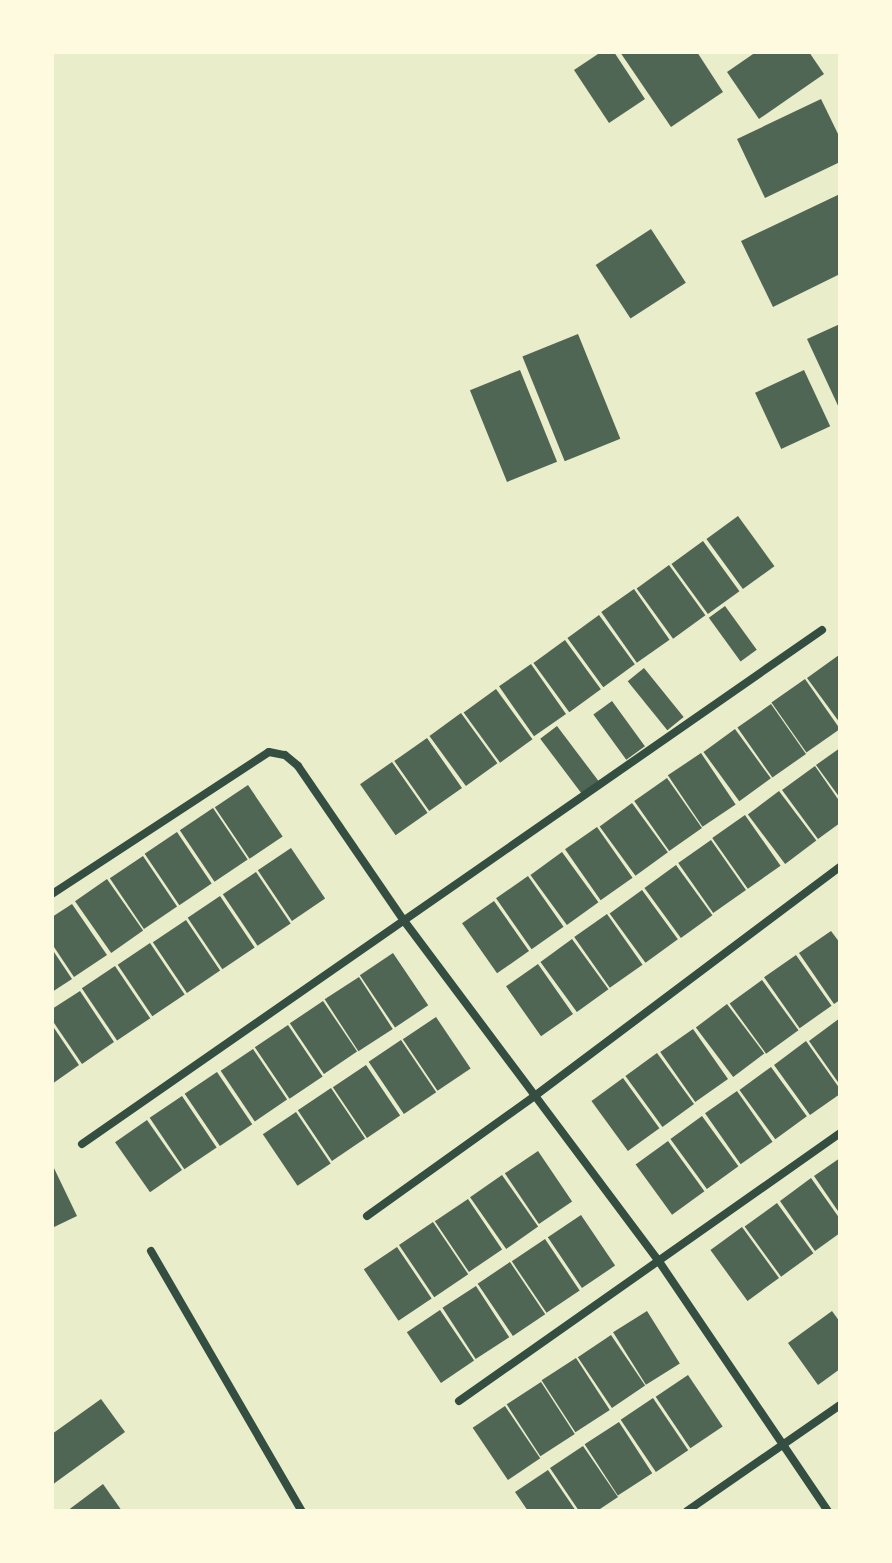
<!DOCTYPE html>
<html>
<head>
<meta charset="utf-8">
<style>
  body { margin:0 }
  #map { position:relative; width:892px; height:1563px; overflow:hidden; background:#e9edc9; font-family:"Noto Sans",sans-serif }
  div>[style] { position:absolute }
  .building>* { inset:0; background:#4f6655; transform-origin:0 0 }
  .minor>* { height:8px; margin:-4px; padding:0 4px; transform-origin:4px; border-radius:4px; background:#344e41 }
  span { translate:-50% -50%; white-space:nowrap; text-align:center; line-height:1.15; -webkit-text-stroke:6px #fefae0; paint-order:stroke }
  .frame { position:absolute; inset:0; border:54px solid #fefae0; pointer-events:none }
</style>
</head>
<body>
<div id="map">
  <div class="building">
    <i style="clip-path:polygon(601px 52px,614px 52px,645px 99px,609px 123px,574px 70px)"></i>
    <i style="clip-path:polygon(620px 52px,697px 52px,723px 92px,671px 127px)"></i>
    <i style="clip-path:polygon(756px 52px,809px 52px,824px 74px,759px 119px,727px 72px)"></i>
    <i style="clip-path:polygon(821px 99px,840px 138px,840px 162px,765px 198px,737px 139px)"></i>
    <i style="clip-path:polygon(840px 194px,840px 274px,773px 307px,741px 241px)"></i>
    <i style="left:651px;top:229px;width:64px;height:66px;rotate:57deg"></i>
    <i style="clip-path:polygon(840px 324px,840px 410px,807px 339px)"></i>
    <i style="left:578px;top:334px;width:113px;height:60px;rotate:68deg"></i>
    <i style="left:520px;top:370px;width:99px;height:54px;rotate:68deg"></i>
    <i style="left:804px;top:370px;width:62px;height:54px;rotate:65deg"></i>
    <i style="left:738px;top:516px;width:62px;height:39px;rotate:54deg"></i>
    <i style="left:703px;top:541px;width:62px;height:39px;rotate:54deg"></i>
    <i style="left:669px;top:565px;width:62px;height:40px;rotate:54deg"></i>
    <i style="left:634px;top:589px;width:62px;height:40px;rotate:55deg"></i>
    <i style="left:725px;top:606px;width:54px;height:20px;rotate:54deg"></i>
    <i style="left:599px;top:615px;width:61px;height:39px;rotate:54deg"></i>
    <i style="left:565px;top:640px;width:61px;height:39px;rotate:54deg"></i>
    <i style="clip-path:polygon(839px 655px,840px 656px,840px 723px,807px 678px)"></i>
    <i style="left:531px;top:664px;width:61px;height:39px;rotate:55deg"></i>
    <i style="left:644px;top:668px;width:63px;height:21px;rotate:51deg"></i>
    <i style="left:805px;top:679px;width:61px;height:41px;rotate:55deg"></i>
    <i style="left:496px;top:689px;width:62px;height:40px;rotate:54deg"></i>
    <i style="left:612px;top:701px;width:56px;height:23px;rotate:54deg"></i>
    <i style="left:771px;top:704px;width:61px;height:41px;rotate:55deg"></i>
    <i style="left:461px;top:713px;width:62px;height:39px;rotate:54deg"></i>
    <i style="left:557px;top:726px;width:69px;height:21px;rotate:53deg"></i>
    <i style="left:735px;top:729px;width:61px;height:39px;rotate:54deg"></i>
    <i style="left:427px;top:738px;width:61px;height:40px;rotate:55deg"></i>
    <i style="clip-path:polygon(840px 748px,840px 798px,816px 765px)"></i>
    <i style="left:701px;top:753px;width:62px;height:40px;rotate:56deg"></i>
    <i style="left:392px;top:762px;width:62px;height:39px;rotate:55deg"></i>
    <i style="clip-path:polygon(815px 766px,840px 802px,840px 823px,818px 839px,782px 790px)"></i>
    <i style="left:667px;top:778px;width:61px;height:40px;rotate:55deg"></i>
    <i style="left:248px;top:785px;width:62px;height:40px;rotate:56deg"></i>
    <i style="left:779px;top:791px;width:62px;height:39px;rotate:53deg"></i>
    <i style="left:632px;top:803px;width:61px;height:40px;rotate:54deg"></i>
    <i style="left:213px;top:808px;width:62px;height:40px;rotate:56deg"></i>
    <i style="left:745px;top:815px;width:62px;height:40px;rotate:55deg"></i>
    <i style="left:597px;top:827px;width:62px;height:39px;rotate:55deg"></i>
    <i style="left:177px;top:832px;width:62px;height:39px;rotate:56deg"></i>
    <i style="left:711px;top:840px;width:61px;height:40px;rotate:55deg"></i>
    <i style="left:291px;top:848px;width:61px;height:40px;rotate:56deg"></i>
    <i style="left:562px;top:852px;width:62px;height:39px;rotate:54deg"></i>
    <i style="left:143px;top:856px;width:61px;height:40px;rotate:56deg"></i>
    <i style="left:676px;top:865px;width:62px;height:39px;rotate:54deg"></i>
    <i style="left:256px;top:872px;width:62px;height:40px;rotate:56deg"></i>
    <i style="left:528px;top:876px;width:62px;height:39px;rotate:55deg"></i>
    <i style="left:107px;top:879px;width:63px;height:39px;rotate:55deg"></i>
    <i style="left:642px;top:890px;width:61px;height:40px;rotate:54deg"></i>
    <i style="left:220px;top:896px;width:62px;height:39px;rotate:56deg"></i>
    <i style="left:494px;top:901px;width:61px;height:39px;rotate:55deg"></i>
    <i style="clip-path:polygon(72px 904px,107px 955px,74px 977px,52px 944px,52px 917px)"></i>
    <i style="left:607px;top:914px;width:62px;height:40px;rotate:55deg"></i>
    <i style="left:186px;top:920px;width:61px;height:40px;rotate:56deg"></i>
    <i style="clip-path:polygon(831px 931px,840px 943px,840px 1000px,834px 1004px,799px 953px)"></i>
    <i style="left:572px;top:939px;width:62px;height:39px;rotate:54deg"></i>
    <i style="left:150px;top:943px;width:62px;height:39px;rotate:56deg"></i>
    <i style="clip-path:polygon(52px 949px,72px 979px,52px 992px)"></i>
    <i style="left:393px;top:953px;width:63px;height:40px;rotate:56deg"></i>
    <i style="left:796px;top:955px;width:62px;height:39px;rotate:55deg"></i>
    <i style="left:538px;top:964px;width:61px;height:39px;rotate:55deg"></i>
    <i style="left:115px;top:966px;width:63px;height:40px;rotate:56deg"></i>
    <i style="left:359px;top:977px;width:62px;height:41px;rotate:57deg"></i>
    <i style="left:762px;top:980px;width:62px;height:40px;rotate:54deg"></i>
    <i style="clip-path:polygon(80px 991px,114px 1042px,82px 1064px,52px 1020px,52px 1009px)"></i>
    <i style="left:323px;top:1001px;width:61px;height:40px;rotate:56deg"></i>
    <i style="left:727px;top:1004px;width:62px;height:39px;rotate:53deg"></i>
    <i style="left:436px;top:1017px;width:62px;height:40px;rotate:56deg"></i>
    <i style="clip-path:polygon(840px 1018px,840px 1085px,809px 1041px)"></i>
    <i style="clip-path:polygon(52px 1025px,79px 1065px,52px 1084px)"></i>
    <i style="left:288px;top:1025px;width:62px;height:40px;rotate:56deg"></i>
    <i style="left:693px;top:1029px;width:61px;height:40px;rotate:55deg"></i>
    <i style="left:401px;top:1040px;width:63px;height:39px;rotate:56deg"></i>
    <i style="clip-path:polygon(806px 1041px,840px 1089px,840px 1094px,810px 1115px,774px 1065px)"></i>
    <i style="left:253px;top:1049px;width:61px;height:39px;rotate:56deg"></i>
    <i style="left:657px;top:1053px;width:63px;height:39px;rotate:54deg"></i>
    <i style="left:366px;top:1065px;width:61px;height:40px;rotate:56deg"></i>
    <i style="left:771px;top:1067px;width:61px;height:39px;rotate:54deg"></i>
    <i style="left:217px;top:1072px;width:63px;height:39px;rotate:56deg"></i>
    <i style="left:623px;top:1078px;width:62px;height:39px;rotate:54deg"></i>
    <i style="left:331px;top:1088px;width:61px;height:40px;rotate:56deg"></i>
    <i style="left:737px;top:1091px;width:62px;height:39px;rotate:55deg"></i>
    <i style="left:182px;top:1096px;width:62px;height:39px;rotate:56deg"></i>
    <i style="left:296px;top:1112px;width:62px;height:40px;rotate:56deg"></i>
    <i style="left:702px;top:1116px;width:62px;height:39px;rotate:54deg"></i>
    <i style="left:147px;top:1120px;width:61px;height:39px;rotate:55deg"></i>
    <i style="left:668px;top:1141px;width:62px;height:40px;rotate:54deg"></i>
    <i style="left:538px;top:1151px;width:61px;height:40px;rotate:56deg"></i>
    <i style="clip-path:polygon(840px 1158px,840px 1214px,814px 1176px)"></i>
    <i style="clip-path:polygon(52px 1164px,77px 1216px,52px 1228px)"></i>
    <i style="left:502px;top:1175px;width:63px;height:39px;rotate:55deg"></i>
    <i style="clip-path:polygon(811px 1178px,840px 1219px,840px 1233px,815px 1251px,780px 1201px)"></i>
    <i style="left:468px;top:1199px;width:61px;height:40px;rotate:56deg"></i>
    <i style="left:777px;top:1203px;width:62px;height:40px;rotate:54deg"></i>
    <i style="left:581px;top:1215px;width:61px;height:40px;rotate:56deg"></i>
    <i style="left:433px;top:1222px;width:63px;height:41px;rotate:56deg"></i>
    <i style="left:742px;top:1227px;width:63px;height:39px;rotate:54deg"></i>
    <i style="left:545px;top:1239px;width:62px;height:40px;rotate:56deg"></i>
    <i style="left:397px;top:1247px;width:62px;height:40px;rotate:56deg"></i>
    <i style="left:510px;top:1262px;width:63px;height:39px;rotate:56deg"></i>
    <i style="left:476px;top:1286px;width:61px;height:40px;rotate:57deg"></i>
    <i style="left:440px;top:1310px;width:61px;height:40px;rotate:56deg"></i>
    <i style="left:647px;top:1311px;width:62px;height:40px;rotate:58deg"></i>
    <i style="clip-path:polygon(832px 1311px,840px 1322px,840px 1369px,818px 1385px,788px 1343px)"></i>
    <i style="left:611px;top:1335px;width:61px;height:40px;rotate:56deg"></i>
    <i style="left:576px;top:1358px;width:62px;height:41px;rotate:57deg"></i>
    <i style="left:688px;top:1375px;width:62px;height:39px;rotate:56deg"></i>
    <i style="left:541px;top:1382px;width:62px;height:41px;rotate:57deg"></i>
    <i style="left:653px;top:1398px;width:63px;height:39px;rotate:56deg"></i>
    <i style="clip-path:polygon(101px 1399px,125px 1432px,52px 1485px,52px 1434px)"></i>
    <i style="left:505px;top:1406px;width:63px;height:39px;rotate:56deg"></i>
    <i style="left:619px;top:1422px;width:61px;height:41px;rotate:57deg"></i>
    <i style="clip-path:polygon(583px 1446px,618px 1497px,597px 1511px,579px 1511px,550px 1468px)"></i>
    <i style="clip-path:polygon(548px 1470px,576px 1511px,528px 1511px,515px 1492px)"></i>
    <i style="clip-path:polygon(103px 1484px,122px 1511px,67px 1511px)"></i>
  </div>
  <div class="minor">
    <i style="left:52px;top:894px;width:259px;rotate:-33.2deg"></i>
    <i style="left:269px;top:752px;width:16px;rotate:11deg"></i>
    <i style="left:285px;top:755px;width:17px;rotate:40deg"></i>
    <i style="left:298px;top:766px;width:189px;rotate:55.6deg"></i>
    <i style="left:405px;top:922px;width:422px;rotate:53.2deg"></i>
    <i style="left:658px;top:1260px;width:303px;rotate:55.9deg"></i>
    <i style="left:82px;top:1144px;width:901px;rotate:-34.78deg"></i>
    <i style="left:367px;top:1216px;width:208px;rotate:-35.6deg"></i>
    <i style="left:536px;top:1095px;width:380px;rotate:-36.9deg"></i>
    <i style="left:151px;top:1251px;width:301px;rotate:59.9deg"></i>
    <i style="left:459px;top:1401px;width:466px;rotate:-35.1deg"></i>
    <i style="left:687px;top:1511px;width:186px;rotate:-34.7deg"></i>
  </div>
  <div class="frame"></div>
</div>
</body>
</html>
